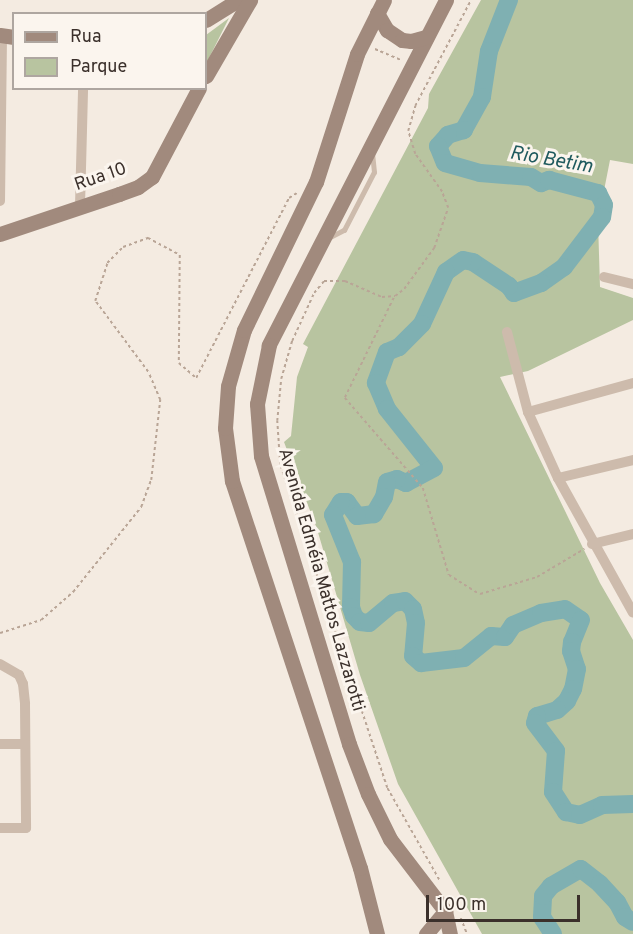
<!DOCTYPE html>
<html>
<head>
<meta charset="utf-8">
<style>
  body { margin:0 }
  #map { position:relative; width:633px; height:934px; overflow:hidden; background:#f4ebe1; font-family:Overpass,sans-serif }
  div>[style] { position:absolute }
  .green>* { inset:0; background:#b8c4a0 }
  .river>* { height:18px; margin:-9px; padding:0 9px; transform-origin:9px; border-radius:9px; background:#7fb0b2 }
  .path>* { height:1.5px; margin-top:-0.75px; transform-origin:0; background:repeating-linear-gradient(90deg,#b9a596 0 3px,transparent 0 6px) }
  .lane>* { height:5px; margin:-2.5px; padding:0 2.5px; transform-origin:2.5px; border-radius:2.5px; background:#cdbbac }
  .street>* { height:10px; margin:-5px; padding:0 5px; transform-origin:5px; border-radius:5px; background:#cdbbac }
  .secondary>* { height:15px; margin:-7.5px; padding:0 7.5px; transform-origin:7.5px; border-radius:7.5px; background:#a18a7d }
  span { translate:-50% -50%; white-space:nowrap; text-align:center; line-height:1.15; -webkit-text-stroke:6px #fbf5ee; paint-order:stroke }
  .street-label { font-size:18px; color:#3b302b }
  .water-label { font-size:20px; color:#1f5a5e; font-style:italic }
  .legend { position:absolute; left:12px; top:12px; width:195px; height:78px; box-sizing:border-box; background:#fbf5ee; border:2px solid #aea6a0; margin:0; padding:8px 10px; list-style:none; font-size:18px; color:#3b302b }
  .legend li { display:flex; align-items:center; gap:12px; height:30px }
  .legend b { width:30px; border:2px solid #aea6a0 }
  .scale { position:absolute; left:426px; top:895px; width:154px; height:27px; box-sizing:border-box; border:3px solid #3b302b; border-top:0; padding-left:8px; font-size:18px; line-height:21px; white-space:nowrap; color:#3b302b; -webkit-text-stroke:4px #fbf5ee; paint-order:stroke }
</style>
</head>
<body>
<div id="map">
  <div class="green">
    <i style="clip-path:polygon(481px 0,633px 0,633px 164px,610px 160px,598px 221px,600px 287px,633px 298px,633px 320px,528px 371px,500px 377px,600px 583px,633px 640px,633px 934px,482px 934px,398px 784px,360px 675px,317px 529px,284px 442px,291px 436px,297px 377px,308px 347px,303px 344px,428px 108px,429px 94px)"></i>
    <i style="clip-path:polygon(229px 18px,206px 64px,206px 35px)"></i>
  </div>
  <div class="river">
    <i style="left:509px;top:0;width:55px;rotate:111.4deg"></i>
    <i style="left:489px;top:51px;width:47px;rotate:98.7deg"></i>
    <i style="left:482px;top:97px;width:38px;rotate:119deg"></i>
    <i style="left:464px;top:130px;width:17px;rotate:163deg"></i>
    <i style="left:448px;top:135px;width:15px;rotate:132deg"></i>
    <i style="left:438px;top:146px;width:18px;rotate:68deg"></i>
    <i style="left:445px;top:163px;width:36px;rotate:16deg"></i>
    <i style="left:480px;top:173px;width:51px;rotate:4.5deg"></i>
    <i style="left:531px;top:177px;width:12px;rotate:31deg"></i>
    <i style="left:541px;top:183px;width:9px;rotate:-21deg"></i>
    <i style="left:549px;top:180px;width:51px;rotate:14.9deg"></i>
    <i style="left:598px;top:193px;width:13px;rotate:63deg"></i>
    <i style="left:604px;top:205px;width:12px;rotate:99deg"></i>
    <i style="left:602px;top:217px;width:63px;rotate:127.2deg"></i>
    <i style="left:564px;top:267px;width:28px;rotate:145deg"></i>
    <i style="left:541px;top:283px;width:29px;rotate:160deg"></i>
    <i style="left:514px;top:293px;width:9px;rotate:-126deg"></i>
    <i style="left:509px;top:286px;width:43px;rotate:-146.3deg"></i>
    <i style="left:473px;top:262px;width:10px;rotate:-169deg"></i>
    <i style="left:463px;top:260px;width:21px;rotate:145deg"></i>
    <i style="left:446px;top:272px;width:57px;rotate:114.8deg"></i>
    <i style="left:422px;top:324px;width:33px;rotate:135deg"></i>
    <i style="left:399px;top:347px;width:13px;rotate:157deg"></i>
    <i style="left:387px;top:352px;width:33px;rotate:110deg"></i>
    <i style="left:376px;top:383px;width:28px;rotate:67deg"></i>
    <i style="left:387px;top:409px;width:75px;rotate:51.5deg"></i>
    <i style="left:434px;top:468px;width:32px;rotate:152deg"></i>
    <i style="left:406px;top:483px;width:10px;rotate:-156deg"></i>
    <i style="left:397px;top:479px;width:10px;rotate:163deg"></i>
    <i style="left:387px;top:482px;width:15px;rotate:101deg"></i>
    <i style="left:384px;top:497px;width:20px;rotate:120deg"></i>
    <i style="left:374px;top:514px;width:17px;rotate:173deg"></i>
    <i style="left:357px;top:516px;width:17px;rotate:-126deg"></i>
    <i style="left:347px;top:502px;width:6px;rotate:180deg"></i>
    <i style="left:341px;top:502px;width:15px;rotate:122deg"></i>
    <i style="left:333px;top:515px;width:51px;rotate:68deg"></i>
    <i style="left:352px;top:562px;width:45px;rotate:91.3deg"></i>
    <i style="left:351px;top:607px;width:9px;rotate:72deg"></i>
    <i style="left:354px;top:616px;width:8px;rotate:45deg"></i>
    <i style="left:360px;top:622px;width:9px;rotate:6deg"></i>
    <i style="left:369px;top:623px;width:31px;rotate:-40deg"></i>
    <i style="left:393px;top:603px;width:12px;rotate:-9deg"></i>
    <i style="left:405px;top:601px;width:11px;rotate:45deg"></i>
    <i style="left:413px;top:609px;width:14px;rotate:78deg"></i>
    <i style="left:416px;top:623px;width:33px;rotate:95deg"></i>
    <i style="left:413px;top:656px;width:11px;rotate:41deg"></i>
    <i style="left:421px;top:663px;width:43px;rotate:-6.6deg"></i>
    <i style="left:464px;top:658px;width:35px;rotate:-39deg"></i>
    <i style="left:491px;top:636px;width:14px;rotate:4deg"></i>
    <i style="left:505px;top:637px;width:14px;rotate:-56deg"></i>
    <i style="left:513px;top:625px;width:30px;rotate:-23deg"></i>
    <i style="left:541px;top:613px;width:24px;rotate:-9deg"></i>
    <i style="left:565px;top:609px;width:19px;rotate:35deg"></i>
    <i style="left:581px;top:620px;width:24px;rotate:112deg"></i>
    <i style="left:572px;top:642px;width:9px;rotate:96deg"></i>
    <i style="left:571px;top:651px;width:19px;rotate:72deg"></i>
    <i style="left:577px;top:669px;width:20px;rotate:101deg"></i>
    <i style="left:573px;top:689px;width:13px;rotate:117deg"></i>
    <i style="left:567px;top:701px;width:13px;rotate:138deg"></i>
    <i style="left:557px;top:710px;width:21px;rotate:163deg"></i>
    <i style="left:537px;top:716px;width:7px;rotate:106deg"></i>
    <i style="left:535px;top:723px;width:35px;rotate:53deg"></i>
    <i style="left:556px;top:751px;width:41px;rotate:94.2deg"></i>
    <i style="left:553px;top:792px;width:24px;rotate:57deg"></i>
    <i style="left:566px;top:812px;width:14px;rotate:12deg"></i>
    <i style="left:580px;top:815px;width:24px;rotate:-24deg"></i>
    <i style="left:602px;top:805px;width:31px;rotate:-2deg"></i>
    <i style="left:553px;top:934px;width:20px;rotate:-123deg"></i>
    <i style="left:542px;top:917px;width:21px;rotate:-87deg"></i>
    <i style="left:543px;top:896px;width:13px;rotate:-51deg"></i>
    <i style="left:551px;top:886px;width:34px;rotate:-30deg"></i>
    <i style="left:581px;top:869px;width:24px;rotate:38deg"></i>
    <i style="left:600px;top:884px;width:25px;rotate:47deg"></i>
    <i style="left:617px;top:902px;width:17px;rotate:62deg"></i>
    <i style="left:625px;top:917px;width:9px;rotate:32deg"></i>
  </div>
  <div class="path">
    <i style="left:375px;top:49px;width:28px;rotate:23deg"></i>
    <i style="left:394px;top:298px;width:111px;rotate:116.1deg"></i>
    <i style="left:345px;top:398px;width:119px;rotate:49.1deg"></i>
    <i style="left:423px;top:488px;width:91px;rotate:73.4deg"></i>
    <i style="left:449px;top:575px;width:36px;rotate:32deg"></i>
    <i style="left:480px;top:594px;width:59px;rotate:-16.6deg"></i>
    <i style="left:537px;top:577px;width:55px;rotate:-30.8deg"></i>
    <i style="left:0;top:633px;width:43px;rotate:-17.6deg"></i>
    <i style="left:41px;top:620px;width:43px;rotate:-41.2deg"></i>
    <i style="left:73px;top:592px;width:109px;rotate:-51.3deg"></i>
    <i style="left:141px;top:507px;width:29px;rotate:-70deg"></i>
    <i style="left:151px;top:480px;width:81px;rotate:-83.6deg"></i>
    <i style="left:160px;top:400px;width:30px;rotate:-113deg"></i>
    <i style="left:148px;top:372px;width:89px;rotate:-126.7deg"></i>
    <i style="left:95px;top:301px;width:40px;rotate:-72deg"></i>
    <i style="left:107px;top:263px;width:23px;rotate:-45deg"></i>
    <i style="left:123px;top:247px;width:27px;rotate:-20deg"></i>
    <i style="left:148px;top:238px;width:36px;rotate:28deg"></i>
    <i style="left:180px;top:255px;width:108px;rotate:90.5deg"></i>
    <i style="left:179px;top:363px;width:23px;rotate:41deg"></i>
    <i style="left:196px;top:378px;width:203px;rotate:-62.7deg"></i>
    <i style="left:289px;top:198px;width:9px;rotate:-32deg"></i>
    <i style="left:439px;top:880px;width:106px;rotate:-119.5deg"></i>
    <i style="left:387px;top:788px;width:340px;rotate:-108.3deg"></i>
    <i style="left:280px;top:465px;width:44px;rotate:-93.9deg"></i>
    <i style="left:277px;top:421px;width:42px;rotate:-84.6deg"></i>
    <i style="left:281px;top:379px;width:40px;rotate:-74deg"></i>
    <i style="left:292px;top:341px;width:53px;rotate:-65.4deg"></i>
    <i style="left:314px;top:293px;width:16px;rotate:-50deg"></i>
    <i style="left:324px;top:281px;width:21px"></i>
    <i style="left:345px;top:281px;width:40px;rotate:23.4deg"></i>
    <i style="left:382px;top:297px;width:13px;rotate:-4deg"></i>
    <i style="left:395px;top:296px;width:11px;rotate:-38deg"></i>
    <i style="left:404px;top:289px;width:51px;rotate:-53.8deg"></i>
    <i style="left:434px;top:248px;width:42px;rotate:-70.7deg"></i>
    <i style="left:448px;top:208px;width:17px;rotate:-111deg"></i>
    <i style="left:442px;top:192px;width:47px;rotate:-125.4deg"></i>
    <i style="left:415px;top:154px;width:24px;rotate:-107deg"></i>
    <i style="left:408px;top:131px;width:26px;rotate:-74deg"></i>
    <i style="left:415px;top:106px;width:120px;rotate:-62.2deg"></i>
    <i style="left:461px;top:918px;width:17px;rotate:69deg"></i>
  </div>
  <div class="lane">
    <i style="left:328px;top:238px;width:18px;rotate:-27deg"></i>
    <i style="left:344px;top:230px;width:65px;rotate:-62.7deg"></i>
    <i style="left:374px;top:172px;width:19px;rotate:-96deg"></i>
  </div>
  <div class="street">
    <i style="left:0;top:201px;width:166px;rotate:-89.3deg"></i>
    <i style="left:80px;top:206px;width:118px;rotate:-88.5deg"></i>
    <i style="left:604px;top:277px;width:30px;rotate:14deg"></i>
    <i style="left:507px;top:332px;width:83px;rotate:75.3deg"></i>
    <i style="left:528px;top:412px;width:72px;rotate:65.6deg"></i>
    <i style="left:558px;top:478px;width:154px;rotate:60.9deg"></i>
    <i style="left:528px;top:412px;width:109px;rotate:-15.4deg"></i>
    <i style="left:558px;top:478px;width:77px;rotate:-13.5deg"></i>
    <i style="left:592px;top:544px;width:42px;rotate:-13.7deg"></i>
    <i style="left:0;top:664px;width:22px;rotate:30deg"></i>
    <i style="left:19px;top:675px;width:10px;rotate:66deg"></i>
    <i style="left:23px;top:684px;width:20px;rotate:84deg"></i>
    <i style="left:25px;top:704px;width:124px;rotate:89.5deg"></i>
    <i style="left:26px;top:828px;width:26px;rotate:180deg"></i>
    <i style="left:0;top:744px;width:25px"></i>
  </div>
  <div class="secondary">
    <i style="left:446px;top:0;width:388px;rotate:117.2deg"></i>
    <i style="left:269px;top:345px;width:60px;rotate:101.5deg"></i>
    <i style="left:257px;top:404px;width:52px;rotate:85.6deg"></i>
    <i style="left:261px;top:456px;width:301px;rotate:73deg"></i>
    <i style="left:349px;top:744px;width:53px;rotate:69.2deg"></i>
    <i style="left:368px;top:794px;width:50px;rotate:63.9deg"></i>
    <i style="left:390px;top:839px;width:91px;rotate:52.6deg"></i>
    <i style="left:445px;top:911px;width:24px;rotate:78deg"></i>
    <i style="left:377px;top:13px;width:20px;rotate:60deg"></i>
    <i style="left:387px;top:30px;width:18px;rotate:34deg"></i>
    <i style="left:402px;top:40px;width:9px;rotate:6deg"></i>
    <i style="left:411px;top:41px;width:16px;rotate:-15deg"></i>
    <i style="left:206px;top:20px;width:38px;rotate:-32deg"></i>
    <i style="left:0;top:35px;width:14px;rotate:8deg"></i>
    <i style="left:206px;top:76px;width:88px;rotate:-59.9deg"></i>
    <i style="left:0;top:234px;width:126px;rotate:-18.6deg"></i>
    <i style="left:119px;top:194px;width:20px;rotate:-20deg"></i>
    <i style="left:138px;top:187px;width:17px;rotate:-36deg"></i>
    <i style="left:152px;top:177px;width:101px;rotate:-62.2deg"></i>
    <i style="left:377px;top:934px;width:68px;rotate:-104.4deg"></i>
    <i style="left:360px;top:868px;width:408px;rotate:-108.3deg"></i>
    <i style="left:232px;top:481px;width:53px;rotate:-97.5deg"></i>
    <i style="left:225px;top:428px;width:42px;rotate:-85.9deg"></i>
    <i style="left:228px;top:386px;width:58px;rotate:-74.1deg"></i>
    <i style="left:244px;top:330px;width:165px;rotate:-64.1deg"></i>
    <i style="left:316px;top:182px;width:134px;rotate:-72.2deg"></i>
    <i style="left:357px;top:54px;width:60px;rotate:-63.4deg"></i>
    <i style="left:426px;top:934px;width:30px;rotate:-50deg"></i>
  </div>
  <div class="street-label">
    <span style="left:101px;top:178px;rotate:-19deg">Rua 10</span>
    <span style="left:320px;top:580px;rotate:74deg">Avenida Edméia Mattos Lazzarotti</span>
  </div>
  <div class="water-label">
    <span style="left:551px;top:161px;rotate:10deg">Rio Betim</span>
  </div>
  <ul class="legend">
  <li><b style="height:8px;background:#a18a7d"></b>Rua</li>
  <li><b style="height:16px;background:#b8c4a0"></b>Parque</li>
  </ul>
  <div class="scale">100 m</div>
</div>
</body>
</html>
